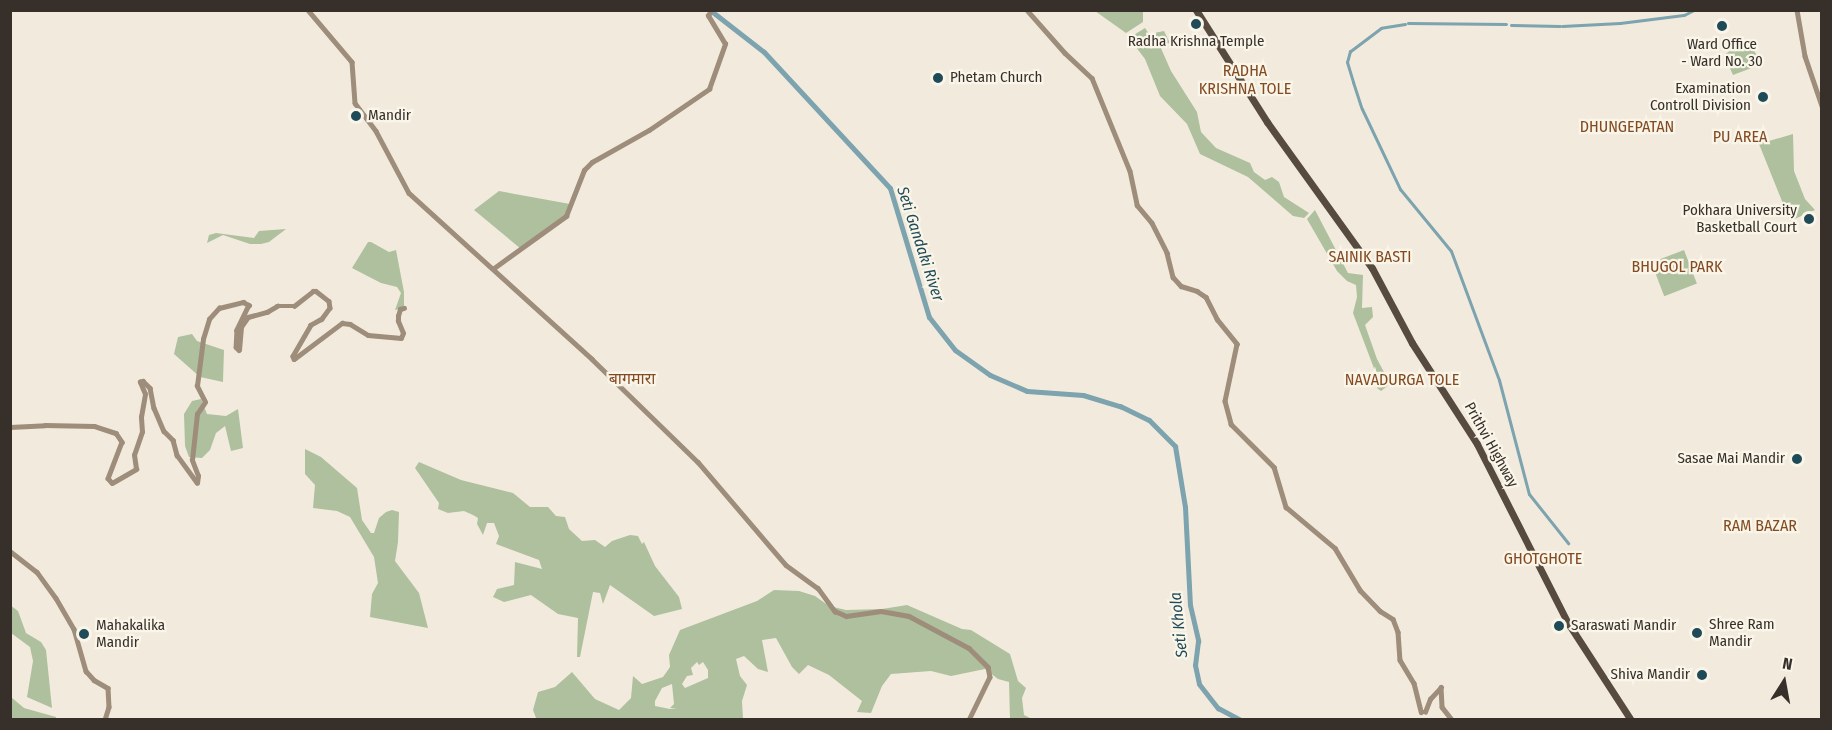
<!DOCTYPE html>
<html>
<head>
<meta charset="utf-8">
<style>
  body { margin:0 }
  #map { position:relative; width:1832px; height:730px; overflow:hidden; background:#f2ebdd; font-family:"Fira Sans Condensed","Noto Sans Devanagari",sans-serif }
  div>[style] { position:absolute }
  .green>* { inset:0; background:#aec09d; transform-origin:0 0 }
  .canal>* { height:3px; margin:-1.5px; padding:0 1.5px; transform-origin:1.5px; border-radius:1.5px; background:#7ca3ae }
  .river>* { height:5px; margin:-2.5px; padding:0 2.5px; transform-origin:2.5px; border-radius:2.5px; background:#7ca3ae }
  .secondary>* { height:4.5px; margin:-2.25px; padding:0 2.25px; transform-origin:2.25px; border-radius:2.25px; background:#9d8d7a }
  .highway>* { height:7px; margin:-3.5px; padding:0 3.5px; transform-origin:3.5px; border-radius:3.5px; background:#574b40 }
  .dots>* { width:16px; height:16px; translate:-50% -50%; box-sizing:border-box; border:3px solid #f9f5e9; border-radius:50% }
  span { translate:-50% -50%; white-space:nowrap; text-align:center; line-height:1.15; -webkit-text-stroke:4.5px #f9f5e9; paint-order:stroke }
  .poi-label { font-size:15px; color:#372f29 }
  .left { translate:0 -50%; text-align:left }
  .right { translate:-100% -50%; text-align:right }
  .street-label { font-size:15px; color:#372f29 }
  .neighbourhood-label { font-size:16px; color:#844b23 }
  .water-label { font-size:16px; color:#1f4a57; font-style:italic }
  .frame { position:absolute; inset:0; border:12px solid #372f29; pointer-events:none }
  .north { position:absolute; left:1754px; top:652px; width:60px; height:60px; -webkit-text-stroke:4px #f9f5e9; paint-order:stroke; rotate:11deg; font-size:16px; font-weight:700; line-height:24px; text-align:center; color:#372f29 }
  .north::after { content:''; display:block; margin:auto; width:21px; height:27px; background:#372f29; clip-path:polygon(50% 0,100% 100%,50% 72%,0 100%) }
</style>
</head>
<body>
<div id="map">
  <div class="green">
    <i style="clip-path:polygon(1095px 11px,1143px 11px,1143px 22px,1126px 33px)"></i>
    <i style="clip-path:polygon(1145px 28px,1149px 34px,1164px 31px,1170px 43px,1160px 46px,1171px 71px,1197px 112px,1201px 132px,1216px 148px,1250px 163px,1254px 172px,1265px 180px,1272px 177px,1279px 182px,1284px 197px,1309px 213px,1304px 218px,1293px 216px,1248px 177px,1200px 154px,1187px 124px,1160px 96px,1145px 59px,1129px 38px)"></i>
    <i style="clip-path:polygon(1747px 39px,1762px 64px,1733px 75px,1724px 55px)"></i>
    <i style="clip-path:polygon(1793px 134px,1794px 171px,1805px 199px,1815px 210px,1790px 221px,1759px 144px)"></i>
    <i style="clip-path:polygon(499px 191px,570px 204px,568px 213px,521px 249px,474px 210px)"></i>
    <i style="clip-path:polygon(1315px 210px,1348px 273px,1363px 275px,1362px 308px,1372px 307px,1373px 317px,1365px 325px,1377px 359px,1385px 374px,1391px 379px,1390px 384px,1381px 391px,1377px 388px,1375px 371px,1353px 313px,1357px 297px,1356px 285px,1347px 281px,1337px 271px,1307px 219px)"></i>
    <i style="clip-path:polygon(286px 229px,269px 242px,261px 244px,250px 244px,223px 235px,207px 243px,209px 235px,216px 233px,254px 238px,259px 231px)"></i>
    <i style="clip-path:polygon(368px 242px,371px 242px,389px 252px,396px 250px,404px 292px,404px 308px,395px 310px,401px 293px,397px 287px,381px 283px,352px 268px)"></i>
    <i style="left:1684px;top:250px;width:36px;height:35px;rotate:69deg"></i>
    <i style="clip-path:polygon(192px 334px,197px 341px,224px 350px,223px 382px,200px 377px,174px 354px,178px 337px)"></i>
    <i style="clip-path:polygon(201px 399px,207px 414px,226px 416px,238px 409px,243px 448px,231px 451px,225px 426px,216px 433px,210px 450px,202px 458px,189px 457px,185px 446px,184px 414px,192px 401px)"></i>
    <i style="clip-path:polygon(305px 449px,321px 457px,357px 488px,362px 520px,371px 533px,374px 533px,379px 518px,386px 512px,392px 510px,399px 512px,398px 542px,395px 561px,419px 593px,428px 628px,370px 617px,372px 594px,378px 583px,374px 557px,350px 517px,337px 511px,313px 508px,315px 485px,305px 474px)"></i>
    <i style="clip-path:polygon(419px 462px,461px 480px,513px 493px,530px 507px,548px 507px,556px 516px,565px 517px,569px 529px,582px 541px,595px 540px,605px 547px,612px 541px,630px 535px,638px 536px,642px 544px,644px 542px,655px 566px,679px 597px,682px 609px,654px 616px,610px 585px,603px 604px,600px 593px,593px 592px,580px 657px,577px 657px,578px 618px,558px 614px,531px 595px,504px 602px,493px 597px,497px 589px,514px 585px,515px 562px,542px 569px,539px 560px,496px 544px,499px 536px,494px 523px,487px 523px,483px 535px,477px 524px,478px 518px,473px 515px,464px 511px,448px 513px,438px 509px,439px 503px,415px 468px)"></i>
    <i style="clip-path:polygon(evenodd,774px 590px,799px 591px,815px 596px,829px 606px,846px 610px,882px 609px,907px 605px,962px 629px,971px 630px,1010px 654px,1018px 681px,1026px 688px,1022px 698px,1024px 715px,1032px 719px,1010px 719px,1009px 682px,998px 679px,985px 669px,951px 676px,931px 671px,891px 674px,882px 686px,871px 713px,857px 712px,862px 701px,829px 675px,808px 665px,799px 674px,792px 667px,776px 638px,762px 640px,768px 672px,758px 669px,744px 656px,736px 659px,740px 676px,747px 685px,742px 701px,743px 719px,536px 718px,533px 710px,538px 692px,555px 687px,572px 672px,595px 699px,619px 710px,631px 698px,633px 676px,642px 684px,663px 677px,670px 667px,669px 655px,680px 630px,757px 601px,774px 590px,697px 662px,699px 665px,703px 662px,708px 670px,708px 678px,685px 688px,682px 684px,687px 676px,693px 675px,691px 668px,697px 662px,774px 590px,672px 684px,674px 704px,670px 708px,677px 708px,670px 709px,655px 706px,655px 701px,662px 688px,672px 684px)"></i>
    <i style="clip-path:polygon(10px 605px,18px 611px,26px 633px,41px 642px,46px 650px,52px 708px,27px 697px,33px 661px,30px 647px,11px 633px)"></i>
    <i style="clip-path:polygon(11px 697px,24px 708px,56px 717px,56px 719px,11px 719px)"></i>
  </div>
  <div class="canal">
    <i style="left:1408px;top:23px;width:98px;rotate:0.6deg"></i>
    <i style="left:1405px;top:24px;width:24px;rotate:171deg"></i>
    <i style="left:1381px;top:28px;width:39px;rotate:143deg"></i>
    <i style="left:1350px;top:51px;width:11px;rotate:105deg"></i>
    <i style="left:1347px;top:62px;width:21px;rotate:73deg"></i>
    <i style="left:1353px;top:82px;width:28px;rotate:72deg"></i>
    <i style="left:1362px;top:109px;width:89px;rotate:64.6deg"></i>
    <i style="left:1400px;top:189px;width:80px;rotate:50.6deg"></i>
    <i style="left:1451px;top:251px;width:138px;rotate:69.6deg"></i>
    <i style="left:1499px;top:380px;width:118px;rotate:75.3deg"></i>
    <i style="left:1529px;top:494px;width:63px;rotate:51.5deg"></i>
    <i style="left:1511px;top:25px;width:49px;rotate:1.2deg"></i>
    <i style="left:1562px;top:26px;width:58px;rotate:-3deg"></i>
    <i style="left:1620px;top:23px;width:64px;rotate:-7.1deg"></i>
    <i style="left:1684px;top:15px;width:11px;rotate:-27deg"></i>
  </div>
  <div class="river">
    <i style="left:710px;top:10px;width:68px;rotate:37.9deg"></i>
    <i style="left:764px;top:52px;width:185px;rotate:47.2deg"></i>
    <i style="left:890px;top:188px;width:135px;rotate:73.2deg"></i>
    <i style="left:929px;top:317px;width:42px;rotate:51.8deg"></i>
    <i style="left:955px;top:350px;width:43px;rotate:35.5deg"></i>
    <i style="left:990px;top:375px;width:40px;rotate:23.4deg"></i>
    <i style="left:1027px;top:391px;width:56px;rotate:4.1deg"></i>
    <i style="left:1083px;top:395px;width:39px;rotate:17deg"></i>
    <i style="left:1120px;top:406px;width:32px;rotate:26deg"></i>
    <i style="left:1149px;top:420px;width:37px;rotate:45deg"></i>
    <i style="left:1175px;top:446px;width:62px;rotate:80.7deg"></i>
    <i style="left:1185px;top:507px;width:98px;rotate:87.1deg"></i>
    <i style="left:1190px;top:605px;width:37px;rotate:77deg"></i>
    <i style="left:1198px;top:641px;width:24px;rotate:97deg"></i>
    <i style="left:1195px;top:665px;width:19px;rotate:78deg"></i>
    <i style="left:1199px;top:684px;width:31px;rotate:52deg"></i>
    <i style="left:1218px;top:708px;width:26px;rotate:28deg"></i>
  </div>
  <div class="secondary">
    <i style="left:308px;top:10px;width:68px;rotate:49.8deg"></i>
    <i style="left:352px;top:62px;width:41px;rotate:85.8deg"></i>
    <i style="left:355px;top:103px;width:35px;rotate:53deg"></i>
    <i style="left:376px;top:131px;width:70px;rotate:62deg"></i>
    <i style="left:409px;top:193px;width:247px;rotate:42.2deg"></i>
    <i style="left:592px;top:359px;width:148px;rotate:44.2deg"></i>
    <i style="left:698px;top:462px;width:135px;rotate:49.5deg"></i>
    <i style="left:786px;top:565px;width:39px;rotate:36deg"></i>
    <i style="left:818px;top:588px;width:29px;rotate:54deg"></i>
    <i style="left:835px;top:611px;width:12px;rotate:24deg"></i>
    <i style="left:846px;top:616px;width:35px;rotate:-8deg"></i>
    <i style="left:881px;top:611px;width:28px;rotate:10deg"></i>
    <i style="left:909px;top:616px;width:68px;rotate:28.1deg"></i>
    <i style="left:969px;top:648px;width:27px;rotate:45deg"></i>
    <i style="left:988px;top:667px;width:10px;rotate:79deg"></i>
    <i style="left:990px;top:677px;width:48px;rotate:116deg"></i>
    <i style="left:1027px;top:10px;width:57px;rotate:48.5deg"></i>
    <i style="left:1065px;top:53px;width:37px;rotate:43deg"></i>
    <i style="left:1092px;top:78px;width:100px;rotate:67.8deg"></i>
    <i style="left:1130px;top:171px;width:35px;rotate:78deg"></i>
    <i style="left:1137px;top:205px;width:23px;rotate:50deg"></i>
    <i style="left:1152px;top:223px;width:34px;rotate:63deg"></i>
    <i style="left:1167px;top:253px;width:25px;rotate:76deg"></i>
    <i style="left:1173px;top:277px;width:12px;rotate:48deg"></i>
    <i style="left:1181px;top:286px;width:17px;rotate:17deg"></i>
    <i style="left:1197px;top:291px;width:11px;rotate:34deg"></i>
    <i style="left:1206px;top:297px;width:25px;rotate:63deg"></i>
    <i style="left:1217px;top:319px;width:32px;rotate:51deg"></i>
    <i style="left:1237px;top:344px;width:58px;rotate:101.9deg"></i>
    <i style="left:1225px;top:401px;width:24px;rotate:75deg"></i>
    <i style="left:1231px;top:424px;width:61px;rotate:45deg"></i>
    <i style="left:1274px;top:467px;width:42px;rotate:73.3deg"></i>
    <i style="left:1286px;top:507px;width:64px;rotate:39.9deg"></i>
    <i style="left:1335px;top:548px;width:49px;rotate:59.2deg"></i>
    <i style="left:1360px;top:590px;width:29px;rotate:46deg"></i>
    <i style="left:1380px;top:611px;width:15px;rotate:32deg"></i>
    <i style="left:1393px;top:619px;width:14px;rotate:69deg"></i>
    <i style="left:1398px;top:632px;width:28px;rotate:86deg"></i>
    <i style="left:1400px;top:660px;width:27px;rotate:59deg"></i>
    <i style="left:1414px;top:683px;width:30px;rotate:76deg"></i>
    <i style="left:1421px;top:712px;width:4px"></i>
    <i style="left:1425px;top:712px;width:14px;rotate:-69deg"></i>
    <i style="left:1430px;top:699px;width:16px;rotate:-47deg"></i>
    <i style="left:1441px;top:687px;width:20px;rotate:87deg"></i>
    <i style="left:1442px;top:707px;width:16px;rotate:52deg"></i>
    <i style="left:1797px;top:10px;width:47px;rotate:80.1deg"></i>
    <i style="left:1805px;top:56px;width:53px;rotate:71.2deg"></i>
    <i style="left:494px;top:268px;width:89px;rotate:-35.8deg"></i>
    <i style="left:566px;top:216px;width:49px;rotate:-68.6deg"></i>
    <i style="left:584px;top:170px;width:11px;rotate:-45deg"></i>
    <i style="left:592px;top:162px;width:65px;rotate:-29.3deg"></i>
    <i style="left:649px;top:130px;width:73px;rotate:-34.3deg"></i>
    <i style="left:709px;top:89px;width:48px;rotate:-70.4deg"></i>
    <i style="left:725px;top:44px;width:33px;rotate:-121deg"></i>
    <i style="left:708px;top:16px;width:7px;rotate:-63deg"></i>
    <i style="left:10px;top:427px;width:35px;rotate:-3deg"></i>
    <i style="left:45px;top:425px;width:49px;rotate:1.2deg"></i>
    <i style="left:94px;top:426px;width:23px;rotate:18deg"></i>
    <i style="left:116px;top:433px;width:11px;rotate:56deg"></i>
    <i style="left:122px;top:442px;width:39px;rotate:111deg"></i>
    <i style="left:108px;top:478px;width:6px;rotate:51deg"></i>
    <i style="left:112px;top:483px;width:28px;rotate:-30deg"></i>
    <i style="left:136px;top:469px;width:14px;rotate:-98deg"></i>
    <i style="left:134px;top:455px;width:24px;rotate:-71deg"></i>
    <i style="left:142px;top:432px;width:15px;rotate:-94deg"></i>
    <i style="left:141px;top:417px;width:23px;rotate:-80deg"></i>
    <i style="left:145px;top:394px;width:13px;rotate:-113deg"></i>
    <i style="left:140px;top:382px;width:3px;rotate:-18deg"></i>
    <i style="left:143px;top:381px;width:10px;rotate:45deg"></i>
    <i style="left:150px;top:388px;width:20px;rotate:79deg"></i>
    <i style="left:154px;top:408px;width:25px;rotate:67deg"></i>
    <i style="left:164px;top:431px;width:13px;rotate:45deg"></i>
    <i style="left:173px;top:440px;width:16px;rotate:75deg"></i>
    <i style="left:177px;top:455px;width:34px;rotate:54deg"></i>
    <i style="left:197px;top:483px;width:7px;rotate:-82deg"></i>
    <i style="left:198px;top:476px;width:17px;rotate:-111deg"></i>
    <i style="left:192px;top:460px;width:46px;rotate:-83.8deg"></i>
    <i style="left:197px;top:414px;width:14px;rotate:-56deg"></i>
    <i style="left:205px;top:402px;width:18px;rotate:-117deg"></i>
    <i style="left:197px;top:386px;width:47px;rotate:-82.7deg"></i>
    <i style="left:203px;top:339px;width:21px;rotate:-73deg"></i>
    <i style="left:209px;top:319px;width:15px;rotate:-48deg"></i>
    <i style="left:219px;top:308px;width:25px;rotate:-14deg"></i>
    <i style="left:243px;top:302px;width:7px;rotate:27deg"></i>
    <i style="left:249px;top:305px;width:28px;rotate:116deg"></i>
    <i style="left:237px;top:330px;width:17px;rotate:93deg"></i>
    <i style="left:236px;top:347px;width:4px;rotate:45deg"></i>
    <i style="left:239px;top:350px;width:23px;rotate:-85deg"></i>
    <i style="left:241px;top:327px;width:12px;rotate:-55deg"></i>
    <i style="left:248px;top:317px;width:20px;rotate:-15deg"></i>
    <i style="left:267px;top:312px;width:12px;rotate:-31deg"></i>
    <i style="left:277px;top:306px;width:17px"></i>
    <i style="left:294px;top:306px;width:24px;rotate:-38deg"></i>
    <i style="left:313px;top:291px;width:3px"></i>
    <i style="left:316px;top:291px;width:16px;rotate:38deg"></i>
    <i style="left:329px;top:301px;width:7px;rotate:82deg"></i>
    <i style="left:330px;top:308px;width:14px;rotate:126deg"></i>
    <i style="left:322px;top:319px;width:13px;rotate:151deg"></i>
    <i style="left:311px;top:325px;width:36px;rotate:120deg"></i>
    <i style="left:293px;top:356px;width:3px;rotate:72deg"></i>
    <i style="left:294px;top:359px;width:60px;rotate:-36.9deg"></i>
    <i style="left:342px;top:323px;width:8px;rotate:7deg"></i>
    <i style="left:350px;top:324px;width:21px;rotate:31deg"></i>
    <i style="left:368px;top:335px;width:33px;rotate:5deg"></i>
    <i style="left:401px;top:338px;width:5px;rotate:-68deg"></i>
    <i style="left:403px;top:333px;width:13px;rotate:-113deg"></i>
    <i style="left:398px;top:321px;width:5px;rotate:-90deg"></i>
    <i style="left:398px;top:316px;width:7px;rotate:-74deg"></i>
    <i style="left:400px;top:309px;width:4px;rotate:-14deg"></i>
    <i style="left:10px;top:551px;width:34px;rotate:38deg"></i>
    <i style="left:37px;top:572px;width:32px;rotate:54deg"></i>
    <i style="left:56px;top:598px;width:36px;rotate:60deg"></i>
    <i style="left:74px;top:629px;width:44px;rotate:74.1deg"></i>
    <i style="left:86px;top:671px;width:12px;rotate:48deg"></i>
    <i style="left:94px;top:680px;width:16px;rotate:30deg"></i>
    <i style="left:108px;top:688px;width:19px;rotate:87deg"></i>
    <i style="left:109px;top:707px;width:14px;rotate:107deg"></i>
  </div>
  <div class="highway">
    <i style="left:1196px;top:10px;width:133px;rotate:57.6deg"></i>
    <i style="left:1267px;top:122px;width:180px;rotate:54.3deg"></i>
    <i style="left:1372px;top:268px;width:85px;rotate:61.9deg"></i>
    <i style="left:1412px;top:343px;width:120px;rotate:57.2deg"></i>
    <i style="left:1477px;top:444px;width:201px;rotate:63.1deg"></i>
    <i style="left:1568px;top:623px;width:116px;rotate:57deg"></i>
  </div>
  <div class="dots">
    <i style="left:1196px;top:24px;background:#1f4a57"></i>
    <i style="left:1722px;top:26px;background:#1f4a57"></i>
    <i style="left:938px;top:78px;background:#1f4a57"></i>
    <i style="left:1763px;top:97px;background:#1f4a57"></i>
    <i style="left:356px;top:116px;background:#1f4a57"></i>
    <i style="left:1809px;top:219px;background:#1f4a57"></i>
    <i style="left:1797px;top:459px;background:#1f4a57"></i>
    <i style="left:1559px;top:626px;background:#1f4a57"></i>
    <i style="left:1697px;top:633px;background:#1f4a57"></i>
    <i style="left:84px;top:634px;background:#1f4a57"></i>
    <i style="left:1702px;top:675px;background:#1f4a57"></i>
  </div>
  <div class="poi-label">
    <span style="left:1196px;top:42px">Radha Krishna Temple</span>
    <span style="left:1722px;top:53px">Ward Office<br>- Ward No. 30</span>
    <span class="left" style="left:950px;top:78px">Phetam Church</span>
    <span class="right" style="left:1751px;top:97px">Examination<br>Controll Division</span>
    <span class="left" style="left:368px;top:116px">Mandir</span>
    <span class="right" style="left:1797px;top:219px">Pokhara University<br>Basketball Court</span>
    <span class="right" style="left:1785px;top:459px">Sasae Mai Mandir</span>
    <span class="left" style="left:1709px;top:633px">Shree Ram<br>Mandir</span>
    <span class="left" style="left:96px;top:634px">Mahakalika<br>Mandir</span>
    <span class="left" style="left:1571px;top:626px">Saraswati Mandir</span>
    <span class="right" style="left:1690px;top:675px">Shiva Mandir</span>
  </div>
  <div class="street-label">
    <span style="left:1491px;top:445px;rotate:61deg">Prithvi Highway</span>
  </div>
  <div class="neighbourhood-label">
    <span style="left:1245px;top:80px">RADHA<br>KRISHNA TOLE</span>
    <span style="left:1627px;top:127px">DHUNGEPATAN</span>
    <span style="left:1740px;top:137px">PU AREA</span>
    <span style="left:1370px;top:257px">SAINIK BASTI</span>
    <span style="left:1677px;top:267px">BHUGOL PARK</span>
    <span style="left:632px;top:379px">बागमारा</span>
    <span style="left:1402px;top:380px">NAVADURGA TOLE</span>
    <span style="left:1760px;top:526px">RAM BAZAR</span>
    <span style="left:1543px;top:559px">GHOTGHOTE</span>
  </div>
  <div class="water-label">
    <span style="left:920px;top:244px;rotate:72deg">Seti Gandaki River</span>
    <span style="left:1179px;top:625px;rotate:-96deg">Seti Khola</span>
  </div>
  <div class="frame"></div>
  <div class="north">N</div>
</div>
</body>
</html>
